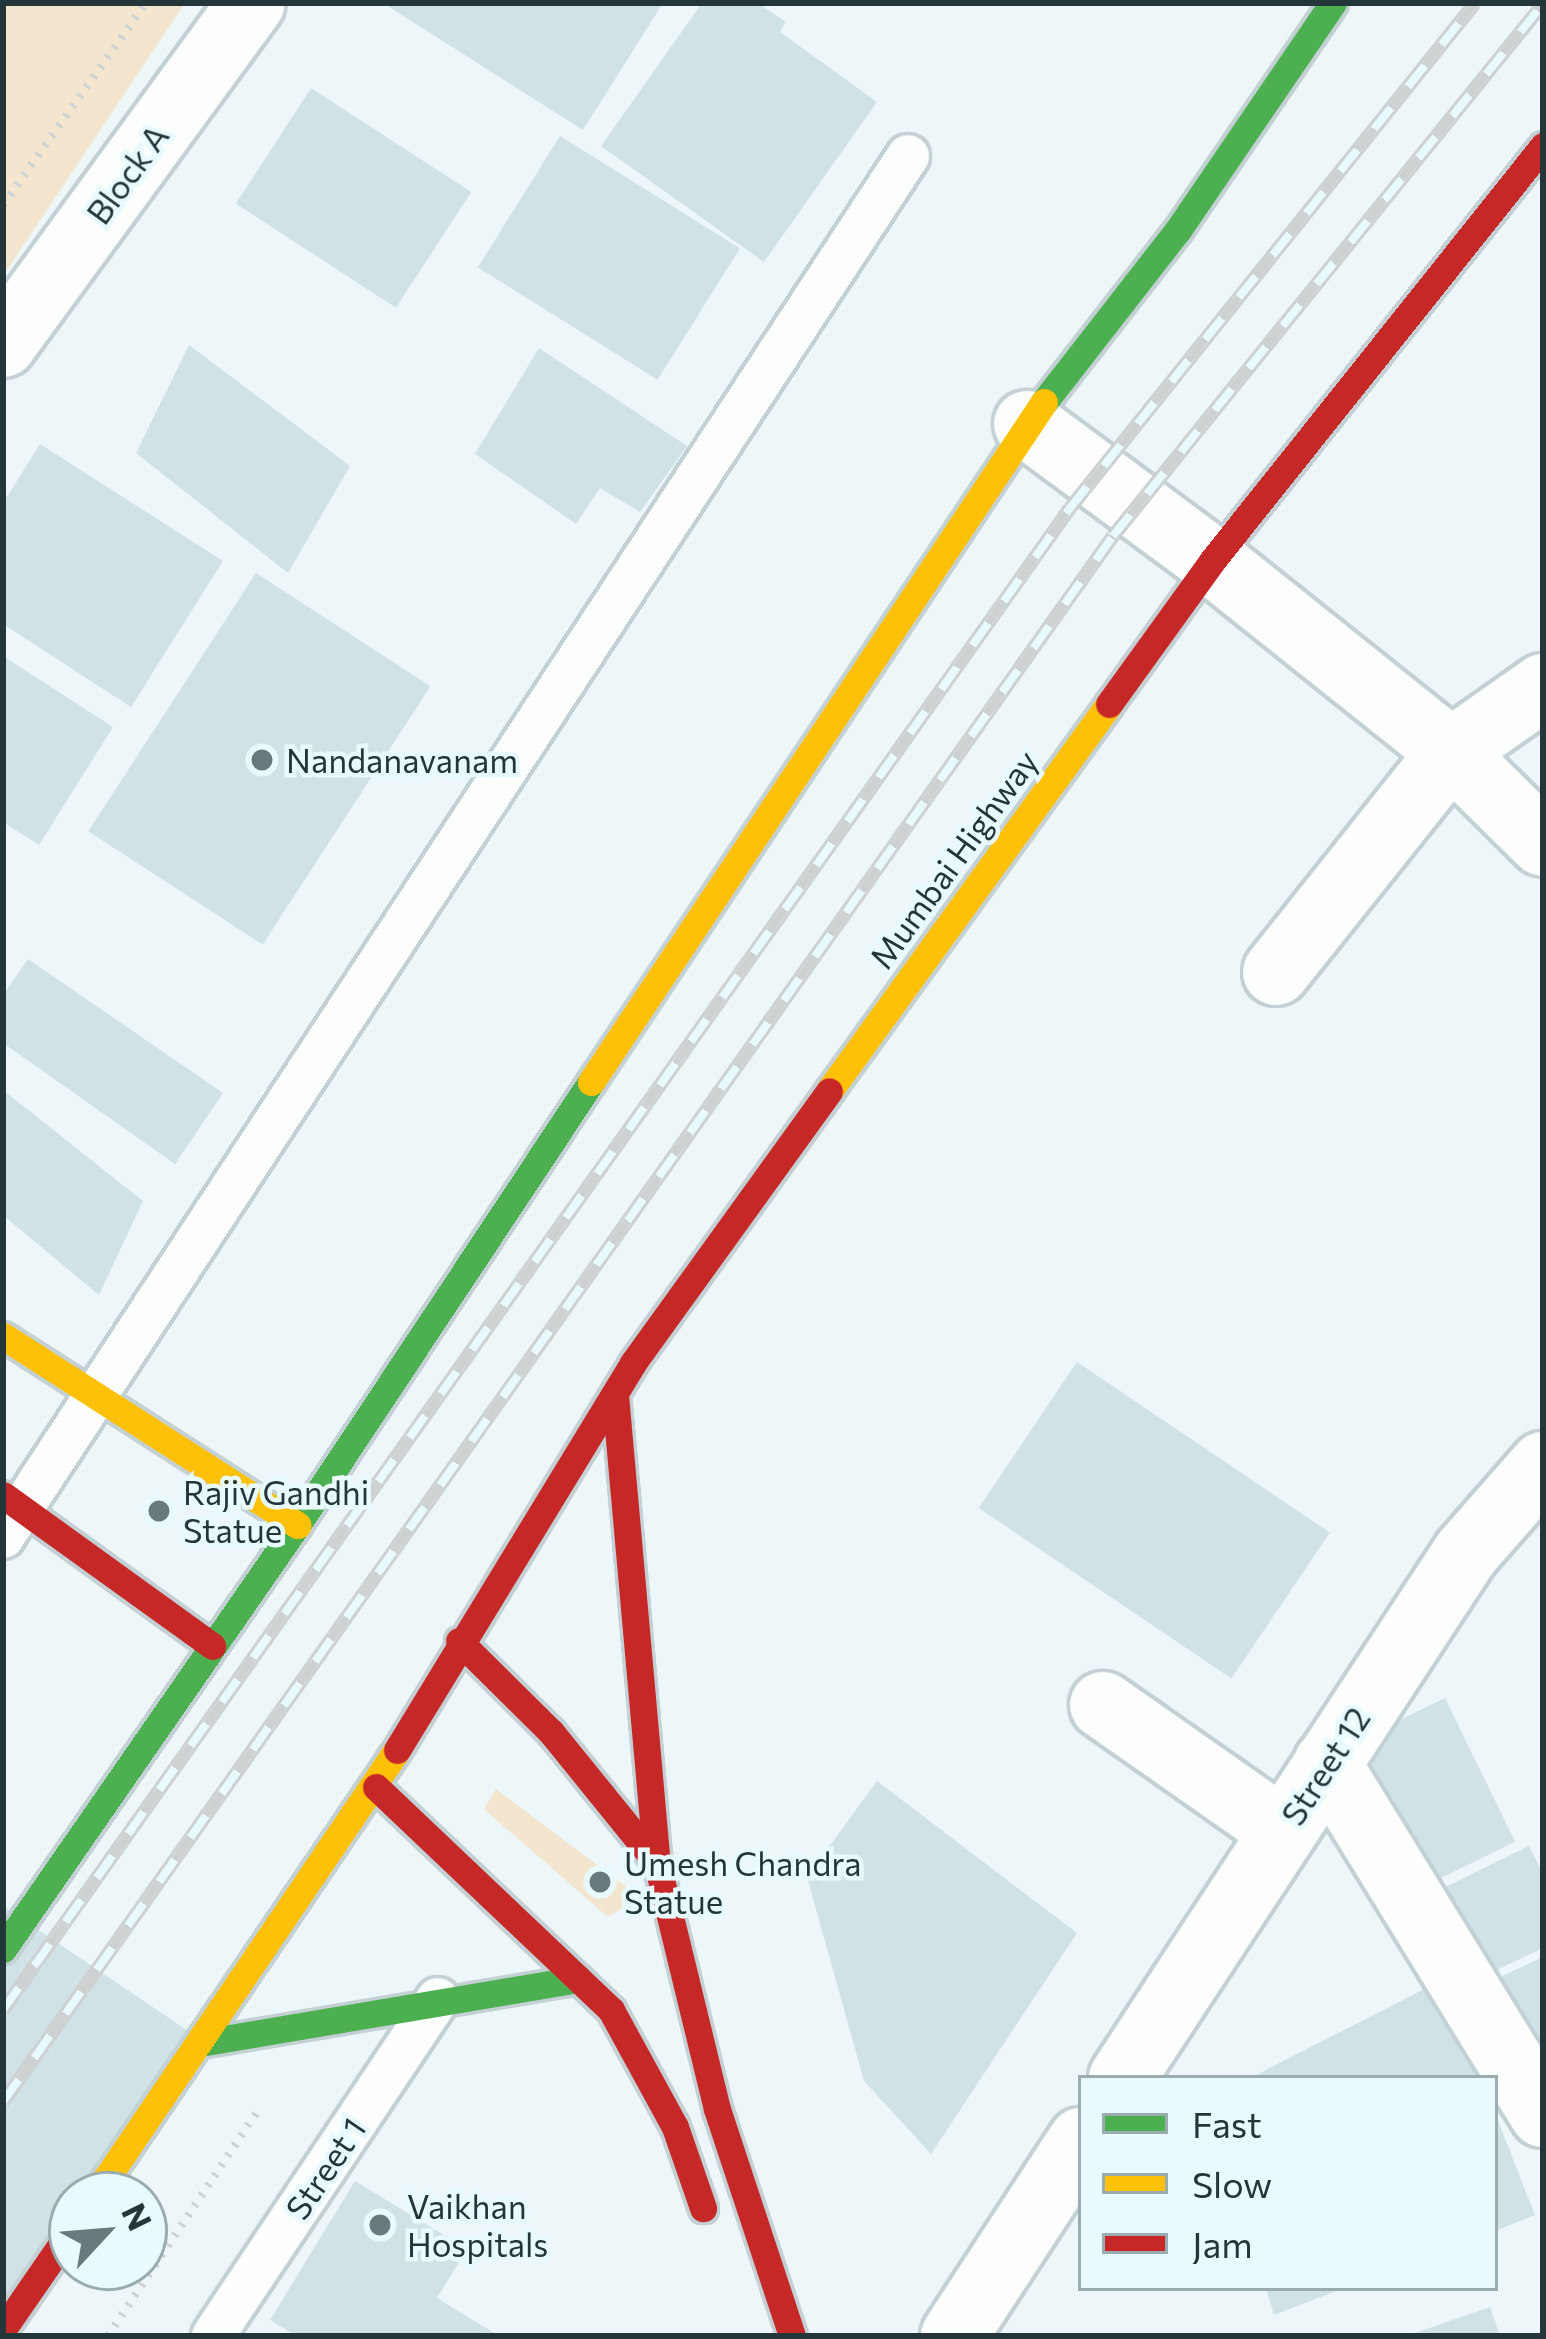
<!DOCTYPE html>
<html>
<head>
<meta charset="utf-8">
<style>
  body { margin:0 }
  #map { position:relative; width:1546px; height:2339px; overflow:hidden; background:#edf6f9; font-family:Commissioner,sans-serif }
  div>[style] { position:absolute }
  .green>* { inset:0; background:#f4e5ce }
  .building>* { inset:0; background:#d0e2e6; transform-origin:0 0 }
  .path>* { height:8px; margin-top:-4px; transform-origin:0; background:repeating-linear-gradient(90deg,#ced3d5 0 3px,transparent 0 12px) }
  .roads { filter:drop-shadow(3px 0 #c4d1d4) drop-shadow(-3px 0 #c4d1d4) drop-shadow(0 3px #c4d1d4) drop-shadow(0 -3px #c4d1d4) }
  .lane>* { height:42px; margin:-21px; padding:0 21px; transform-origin:21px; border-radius:21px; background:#fcfefe }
  .street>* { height:66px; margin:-33px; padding:0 33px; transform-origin:33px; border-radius:33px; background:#fcfefe }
  .fast>* { height:27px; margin:-13.5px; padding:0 13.5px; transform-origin:13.5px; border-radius:13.5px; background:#4caf50 }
  .slow>* { height:27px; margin:-13.5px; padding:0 13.5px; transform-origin:13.5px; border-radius:13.5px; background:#ffc107 }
  .jam>* { height:27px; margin:-13.5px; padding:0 13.5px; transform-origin:13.5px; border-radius:13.5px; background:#c62828 }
  .rail>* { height:14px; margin-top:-7px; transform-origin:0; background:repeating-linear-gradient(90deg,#e8fafe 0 27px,#ced1d2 0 54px); box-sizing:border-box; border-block:3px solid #ced1d2 }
  .dots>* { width:33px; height:33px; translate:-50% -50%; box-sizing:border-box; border:6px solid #e8fafe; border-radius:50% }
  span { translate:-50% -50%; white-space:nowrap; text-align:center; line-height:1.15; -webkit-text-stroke:9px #e8fafe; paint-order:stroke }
  .street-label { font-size:33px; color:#24363a }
  .poi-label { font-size:33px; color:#24363a }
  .left { translate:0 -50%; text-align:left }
  .frame { position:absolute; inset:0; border:6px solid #24363a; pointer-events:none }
  .legend { position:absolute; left:1078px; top:2075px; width:420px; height:216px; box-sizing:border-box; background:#e8fafe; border:3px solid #9aacb0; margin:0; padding:15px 21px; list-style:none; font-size:36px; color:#24363a }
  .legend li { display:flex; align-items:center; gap:24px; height:60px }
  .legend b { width:60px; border:3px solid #9aacb0 }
  .north { position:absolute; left:48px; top:2171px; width:120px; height:120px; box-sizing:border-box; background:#e8fafe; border:3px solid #9aacb0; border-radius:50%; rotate:64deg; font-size:33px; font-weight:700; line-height:48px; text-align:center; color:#24363a }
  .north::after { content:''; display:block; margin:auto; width:42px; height:54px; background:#6a797d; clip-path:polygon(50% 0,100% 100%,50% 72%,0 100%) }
</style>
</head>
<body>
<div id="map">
  <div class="green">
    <i style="clip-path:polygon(3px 3px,185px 3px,3px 276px)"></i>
    <i style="clip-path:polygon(496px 1789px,630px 1890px,626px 1906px,608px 1917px,484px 1809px)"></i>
  </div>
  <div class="building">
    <i style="clip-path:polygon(383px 3px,663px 3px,583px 130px)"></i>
    <i style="clip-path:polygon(702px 3px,758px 3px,786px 22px,780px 32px,877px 102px,764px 262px,601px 146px)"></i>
    <i style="left:311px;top:88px;width:191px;height:138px;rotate:33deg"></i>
    <i style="left:560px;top:136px;width:212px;height:155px;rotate:32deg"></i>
    <i style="clip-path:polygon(189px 345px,350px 466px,288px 573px,136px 453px)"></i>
    <i style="clip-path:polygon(539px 348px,687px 446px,640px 512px,600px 488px,576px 524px,475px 454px)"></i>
    <i style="clip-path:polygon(40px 444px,223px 561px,131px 707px,3px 624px,3px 503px)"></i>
    <i style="left:256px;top:573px;width:208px;height:308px;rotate:33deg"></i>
    <i style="clip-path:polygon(3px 656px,113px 727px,39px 845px,3px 822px)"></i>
    <i style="clip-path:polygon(28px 959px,223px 1093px,175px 1164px,3px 1043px,3px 995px)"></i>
    <i style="clip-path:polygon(3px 1090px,143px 1201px,99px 1295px,3px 1215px)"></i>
    <i style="left:1077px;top:1362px;width:305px;height:176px;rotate:34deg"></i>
    <i style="left:1445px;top:1698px;width:160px;height:110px;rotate:64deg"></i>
    <i style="clip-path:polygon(877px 1781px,1077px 1933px,931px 2154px,864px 2081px,807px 1877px)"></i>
    <i style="clip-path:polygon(1529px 1846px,1543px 1874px,1543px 1948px,1476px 1980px,1433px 1893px)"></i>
    <i style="clip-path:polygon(3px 1906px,203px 2041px,3px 2336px)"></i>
    <i style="clip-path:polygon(1543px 1957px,1543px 2074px,1498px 1978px)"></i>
    <i style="clip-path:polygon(1444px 1979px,1482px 2078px,1250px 2078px)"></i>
    <i style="clip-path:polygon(1495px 2113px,1535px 2215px,1495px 2231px)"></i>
    <i style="clip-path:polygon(355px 2181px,467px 2249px,437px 2298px,499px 2336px,296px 2336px,270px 2320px)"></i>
    <i style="clip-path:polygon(1266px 2288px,1344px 2288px,1274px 2315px)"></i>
    <i style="clip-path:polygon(1490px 2307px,1500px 2336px,1410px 2336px,1409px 2335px)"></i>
  </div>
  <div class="path">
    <i style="left:3px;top:205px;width:247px;rotate:-54.7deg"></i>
    <i style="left:108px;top:2336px;width:273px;rotate:-56.4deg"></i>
  </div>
  <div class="roads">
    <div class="lane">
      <i style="left:3px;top:1537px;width:1651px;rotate:-56.76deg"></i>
      <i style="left:213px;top:2336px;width:405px;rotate:-56.3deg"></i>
    </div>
    <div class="street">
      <i style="left:3px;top:344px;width:422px;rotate:-53.9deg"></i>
      <i style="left:1027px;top:424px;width:230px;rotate:36.5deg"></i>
      <i style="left:1212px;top:561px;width:306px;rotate:38.6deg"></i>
      <i style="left:1451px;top:752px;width:129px;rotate:44.7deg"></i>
      <i style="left:1276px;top:972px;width:281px;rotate:-51.5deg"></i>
      <i style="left:1451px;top:752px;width:113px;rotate:-35.2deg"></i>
      <i style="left:1103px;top:1705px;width:220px;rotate:35deg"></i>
      <i style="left:1327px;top:1763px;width:412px;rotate:58.4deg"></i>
      <i style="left:1122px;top:2078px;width:628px;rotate:-56.77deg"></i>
      <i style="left:1466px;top:1553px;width:117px;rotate:-48.8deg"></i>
      <i style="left:954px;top:2336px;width:233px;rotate:-56.9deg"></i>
    </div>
    <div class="fast">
      <i style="left:1044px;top:402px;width:218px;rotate:-52.1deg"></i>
      <i style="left:1178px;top:230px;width:275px;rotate:-55.7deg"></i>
      <i style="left:3px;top:1949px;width:516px;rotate:-55.26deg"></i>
      <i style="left:297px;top:1525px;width:532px;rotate:-56.43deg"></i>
      <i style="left:200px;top:2043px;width:384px;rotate:-9.6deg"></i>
    </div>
    <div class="slow">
      <i style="left:591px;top:1082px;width:817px;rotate:-56.33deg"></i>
      <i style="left:829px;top:1091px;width:478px;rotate:-54.1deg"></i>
      <i style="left:3px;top:1336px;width:350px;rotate:32.7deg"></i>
      <i style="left:95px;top:2195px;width:538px;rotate:-55.84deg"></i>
    </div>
    <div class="jam">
      <i style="left:1109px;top:704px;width:176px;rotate:-54.2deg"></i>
      <i style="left:1212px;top:561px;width:531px;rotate:-51.42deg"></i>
      <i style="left:615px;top:1395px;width:470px;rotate:84.9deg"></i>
      <i style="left:3px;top:1495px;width:258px;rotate:35.8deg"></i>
      <i style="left:459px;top:1641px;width:129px;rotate:44.7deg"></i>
      <i style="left:551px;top:1732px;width:169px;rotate:51deg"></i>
      <i style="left:657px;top:1863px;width:253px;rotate:76.3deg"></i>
      <i style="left:717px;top:2109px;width:239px;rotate:71.7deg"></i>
      <i style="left:397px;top:1750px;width:453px;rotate:-58.6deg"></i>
      <i style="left:633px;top:1363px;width:335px;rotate:-54.2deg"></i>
      <i style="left:376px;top:1787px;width:324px;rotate:43.5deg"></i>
      <i style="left:611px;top:2010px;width:133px;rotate:61.3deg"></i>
      <i style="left:675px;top:2127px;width:86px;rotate:70.9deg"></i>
      <i style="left:3px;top:2329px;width:121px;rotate:-55.4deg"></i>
    </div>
  </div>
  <div class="rail">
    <i style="left:3px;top:2010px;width:1842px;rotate:-54.61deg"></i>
    <i style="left:1070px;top:508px;width:647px;rotate:-51.27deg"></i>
    <i style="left:3px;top:2102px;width:1919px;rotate:-54.67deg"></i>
    <i style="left:1113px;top:536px;width:684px;rotate:-51.05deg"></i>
  </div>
  <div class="dots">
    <i style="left:262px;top:760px;background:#6a797d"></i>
    <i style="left:159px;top:1511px;background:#6a797d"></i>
    <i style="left:600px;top:1882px;background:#6a797d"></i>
    <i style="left:380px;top:2225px;background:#6a797d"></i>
  </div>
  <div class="street-label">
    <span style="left:127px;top:174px;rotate:-54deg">Block A</span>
    <span style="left:953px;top:859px;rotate:-54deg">Mumbai Highway</span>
    <span style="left:1325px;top:1766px;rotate:-57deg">Street 12</span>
    <span style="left:325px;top:2168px;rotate:-56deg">Street 1</span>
  </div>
  <div class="poi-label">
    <span class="left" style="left:286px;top:760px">Nandanavanam</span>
    <span class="left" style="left:183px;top:1511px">Rajiv Gandhi<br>Statue</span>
    <span class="left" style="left:624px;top:1882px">Umesh Chandra<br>Statue</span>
    <span class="left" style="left:407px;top:2225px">Vaikhan<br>Hospitals</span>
  </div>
  <div class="frame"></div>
  <ul class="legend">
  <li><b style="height:15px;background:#4caf50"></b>Fast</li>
  <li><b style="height:15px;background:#ffc107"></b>Slow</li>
  <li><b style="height:15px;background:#c62828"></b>Jam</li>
  </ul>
  <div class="north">N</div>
</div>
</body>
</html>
